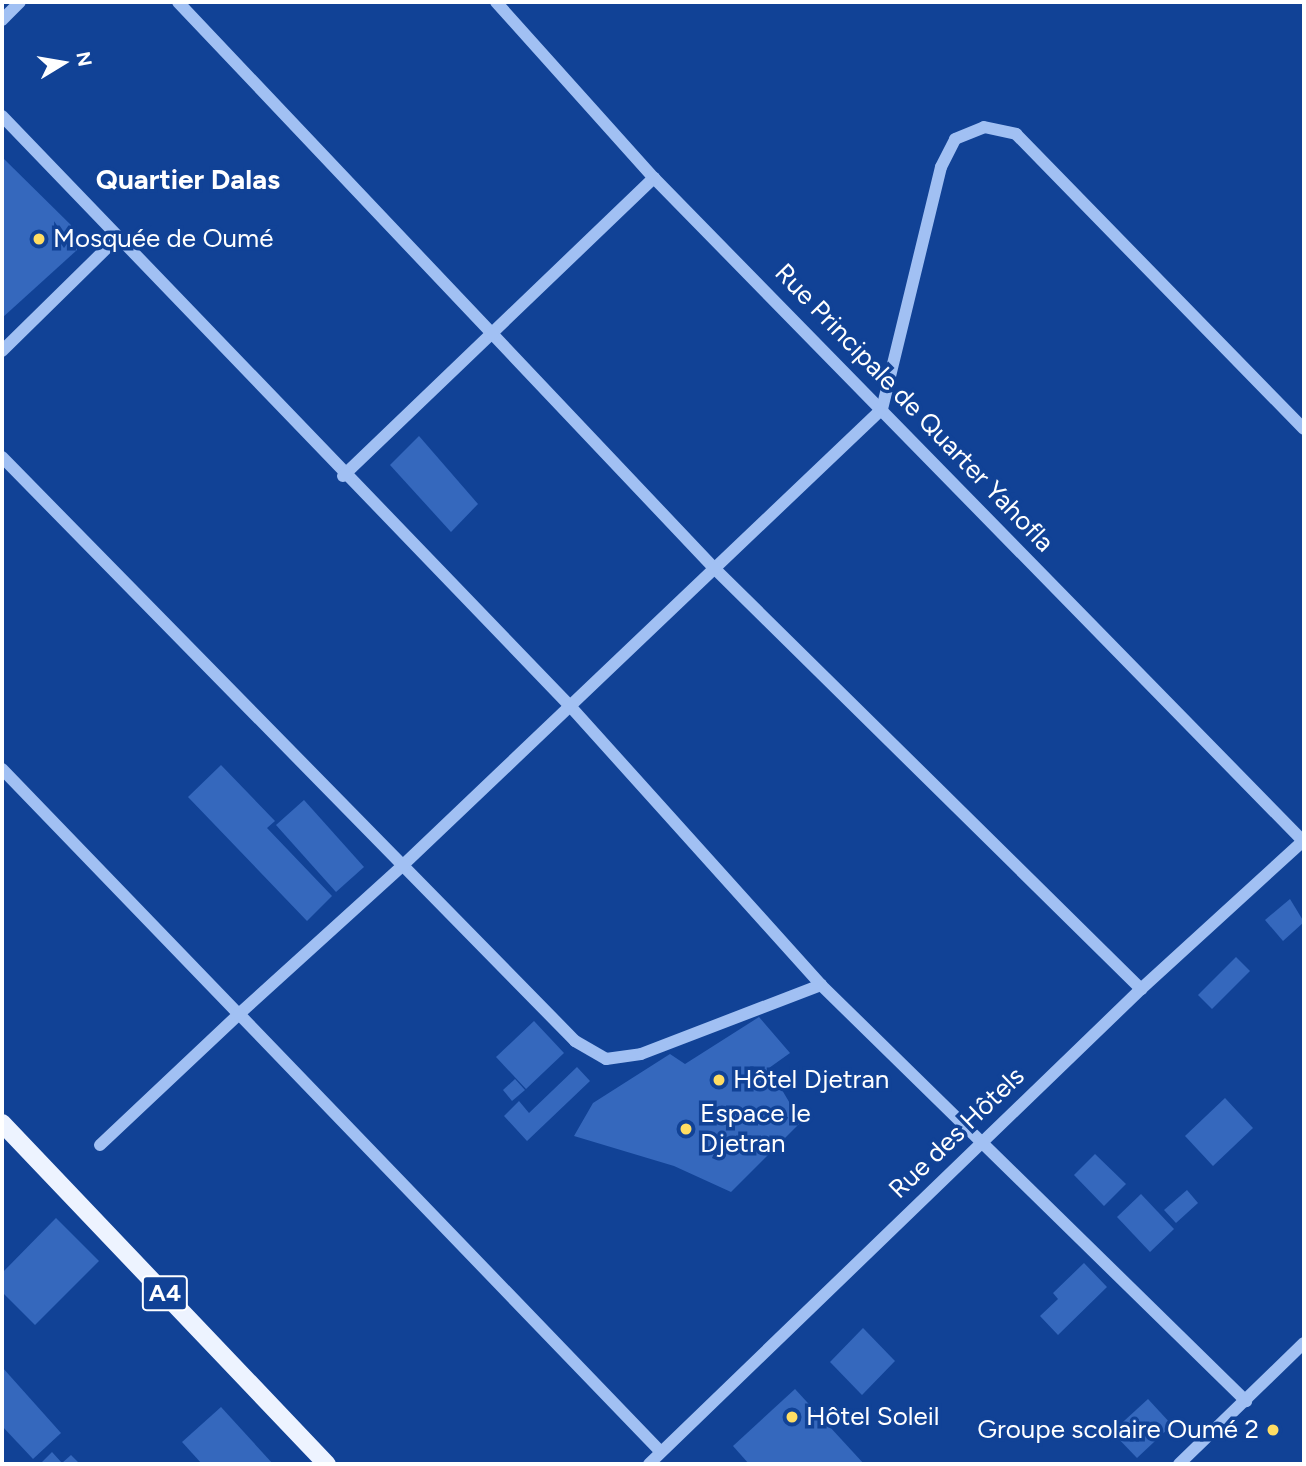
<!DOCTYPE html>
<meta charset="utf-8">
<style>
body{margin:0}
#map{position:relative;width:1306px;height:1466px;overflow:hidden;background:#114296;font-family:Figtree,sans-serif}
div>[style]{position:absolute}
.building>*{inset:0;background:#3568bd}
.minor>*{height:12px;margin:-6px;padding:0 6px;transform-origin:6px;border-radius:6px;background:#a1c0f3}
.major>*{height:18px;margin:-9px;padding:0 9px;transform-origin:9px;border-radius:9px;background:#edf3ff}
.dots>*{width:19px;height:19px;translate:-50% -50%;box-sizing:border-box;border:4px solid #114296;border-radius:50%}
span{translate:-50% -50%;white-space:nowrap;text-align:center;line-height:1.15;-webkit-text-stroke:7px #114296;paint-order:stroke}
.shield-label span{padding:2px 5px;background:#114296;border:2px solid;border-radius:5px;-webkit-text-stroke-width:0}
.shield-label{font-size:24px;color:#fff;font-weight:700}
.poi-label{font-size:26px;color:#fff}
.left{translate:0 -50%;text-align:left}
.right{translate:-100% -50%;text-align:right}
.street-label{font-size:26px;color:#fff}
.neighbourhood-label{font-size:28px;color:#fff;font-weight:700}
.frame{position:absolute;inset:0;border:4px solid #fff;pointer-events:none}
.north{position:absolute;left:28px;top:28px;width:70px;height:70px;-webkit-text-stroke:5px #114296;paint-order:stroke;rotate:79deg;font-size:19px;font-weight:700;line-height:28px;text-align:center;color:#fff}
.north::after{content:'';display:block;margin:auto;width:24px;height:32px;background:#fff;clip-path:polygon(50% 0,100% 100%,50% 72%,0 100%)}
</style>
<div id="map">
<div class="building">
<div style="clip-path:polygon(2px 157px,75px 229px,77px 250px,2px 318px)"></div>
<div style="clip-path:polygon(419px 436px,478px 504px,451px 532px,390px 465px)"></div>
<div style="clip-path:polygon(221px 765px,275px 821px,267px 828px,332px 896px,307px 921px,188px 797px)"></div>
<div style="clip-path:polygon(304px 800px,364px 867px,336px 892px,276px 825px)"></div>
<div style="clip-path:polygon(1290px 899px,1304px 922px,1283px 941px,1265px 920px)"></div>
<div style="clip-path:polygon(1236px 957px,1250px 971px,1212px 1009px,1198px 995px)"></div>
<div style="clip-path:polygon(759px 1017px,790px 1053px,769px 1068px,801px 1122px,731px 1192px,674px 1166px,574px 1136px,593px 1103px,670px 1054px,685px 1064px)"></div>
<div style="clip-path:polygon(534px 1021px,564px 1053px,526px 1089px,496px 1057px)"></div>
<div style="clip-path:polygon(577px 1067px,590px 1081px,527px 1141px,504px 1116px,519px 1101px,529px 1113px)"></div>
<div style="clip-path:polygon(515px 1079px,525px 1090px,512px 1101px,503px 1090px)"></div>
<div style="clip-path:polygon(1225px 1098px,1253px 1128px,1213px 1166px,1185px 1136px)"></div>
<div style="clip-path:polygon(1095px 1154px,1126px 1184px,1104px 1206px,1074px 1175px)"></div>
<div style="clip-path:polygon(1187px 1190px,1198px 1203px,1176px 1223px,1164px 1210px)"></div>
<div style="clip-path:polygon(1141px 1194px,1174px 1229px,1150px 1252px,1117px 1217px)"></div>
<div style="clip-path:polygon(56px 1218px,99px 1261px,35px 1325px,2px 1292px,2px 1273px)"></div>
<div style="clip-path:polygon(1084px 1263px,1107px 1287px,1058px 1335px,1040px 1316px,1058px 1299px,1053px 1293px)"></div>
<div style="clip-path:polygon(863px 1328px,895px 1361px,862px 1395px,830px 1362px)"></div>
<div style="clip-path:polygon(2px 1367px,61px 1433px,33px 1459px,2px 1426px)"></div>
<div style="clip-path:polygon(795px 1389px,864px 1464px,749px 1464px,733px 1446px)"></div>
<div style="clip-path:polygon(1148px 1399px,1172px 1425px,1137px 1458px,1112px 1432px)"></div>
<div style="clip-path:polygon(221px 1407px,273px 1464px,202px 1464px,182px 1442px)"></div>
<div style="clip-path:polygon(52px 1452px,62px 1463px,71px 1455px,80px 1464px,40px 1464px)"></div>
</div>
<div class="minor">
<div style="left:178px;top:2px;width:780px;rotate:46.56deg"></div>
<div style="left:714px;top:568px;width:600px;rotate:44.59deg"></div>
<div style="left:496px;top:2px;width:237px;rotate:48.1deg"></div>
<div style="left:654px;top:178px;width:929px;rotate:45.61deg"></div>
<div style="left:2px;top:20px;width:25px;rotate:-45deg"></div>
<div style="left:2px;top:116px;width:819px;rotate:46.09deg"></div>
<div style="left:570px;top:706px;width:375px;rotate:48deg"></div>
<div style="left:821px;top:985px;width:595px;rotate:44.39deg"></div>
<div style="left:2px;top:351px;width:161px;rotate:-44.5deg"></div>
<div style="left:2px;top:457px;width:818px;rotate:45.54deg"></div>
<div style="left:575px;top:1041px;width:36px;rotate:30deg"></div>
<div style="left:606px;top:1059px;width:35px;rotate:-8deg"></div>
<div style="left:641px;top:1054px;width:193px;rotate:-21deg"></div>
<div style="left:343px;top:476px;width:431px;rotate:-43.8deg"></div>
<div style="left:2px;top:769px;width:341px;rotate:46deg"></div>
<div style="left:239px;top:1014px;width:219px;rotate:-42.2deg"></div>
<div style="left:401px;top:867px;width:664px;rotate:-43.6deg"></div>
<div style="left:882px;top:409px;width:249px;rotate:-76.3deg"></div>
<div style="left:941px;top:167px;width:31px;rotate:-63deg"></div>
<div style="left:955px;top:139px;width:31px;rotate:-22deg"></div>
<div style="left:984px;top:127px;width:33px;rotate:12deg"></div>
<div style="left:1016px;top:134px;width:412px;rotate:45.7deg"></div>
<div style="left:100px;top:1145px;width:191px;rotate:-43.3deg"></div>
<div style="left:239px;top:1014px;width:608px;rotate:46.07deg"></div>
<div style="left:649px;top:1464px;width:684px;rotate:-43.99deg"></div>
<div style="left:1141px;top:989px;width:221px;rotate:-42.4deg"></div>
<div style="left:1179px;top:1464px;width:174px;rotate:-44.1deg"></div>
</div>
<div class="major">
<div style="left:2px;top:1123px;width:471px;rotate:46.4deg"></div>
</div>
<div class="dots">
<div style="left:39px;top:239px;background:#ffdd63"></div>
<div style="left:719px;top:1080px;background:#ffdd63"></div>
<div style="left:686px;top:1129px;background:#ffdd63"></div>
<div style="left:792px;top:1417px;background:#ffdd63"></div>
<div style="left:1273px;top:1430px;background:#ffdd63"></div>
</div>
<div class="shield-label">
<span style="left:165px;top:1293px">A4</span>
</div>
<div class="poi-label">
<span class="left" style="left:53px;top:239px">Mosquée de Oumé</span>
<span class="left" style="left:733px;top:1080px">Hôtel Djetran</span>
<span class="left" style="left:700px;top:1129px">Espace le<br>Djetran</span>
<span class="left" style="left:806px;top:1417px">Hôtel Soleil</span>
<span class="right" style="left:1259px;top:1430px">Groupe scolaire Oumé 2</span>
</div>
<div class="street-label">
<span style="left:914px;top:408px;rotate:46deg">Rue Principale de Quarter Yahofla</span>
<span style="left:957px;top:1133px;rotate:-44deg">Rue des Hôtels</span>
</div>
<div class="neighbourhood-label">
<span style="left:188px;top:179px">Quartier Dalas</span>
</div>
<div class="frame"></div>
<div class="north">N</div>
</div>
